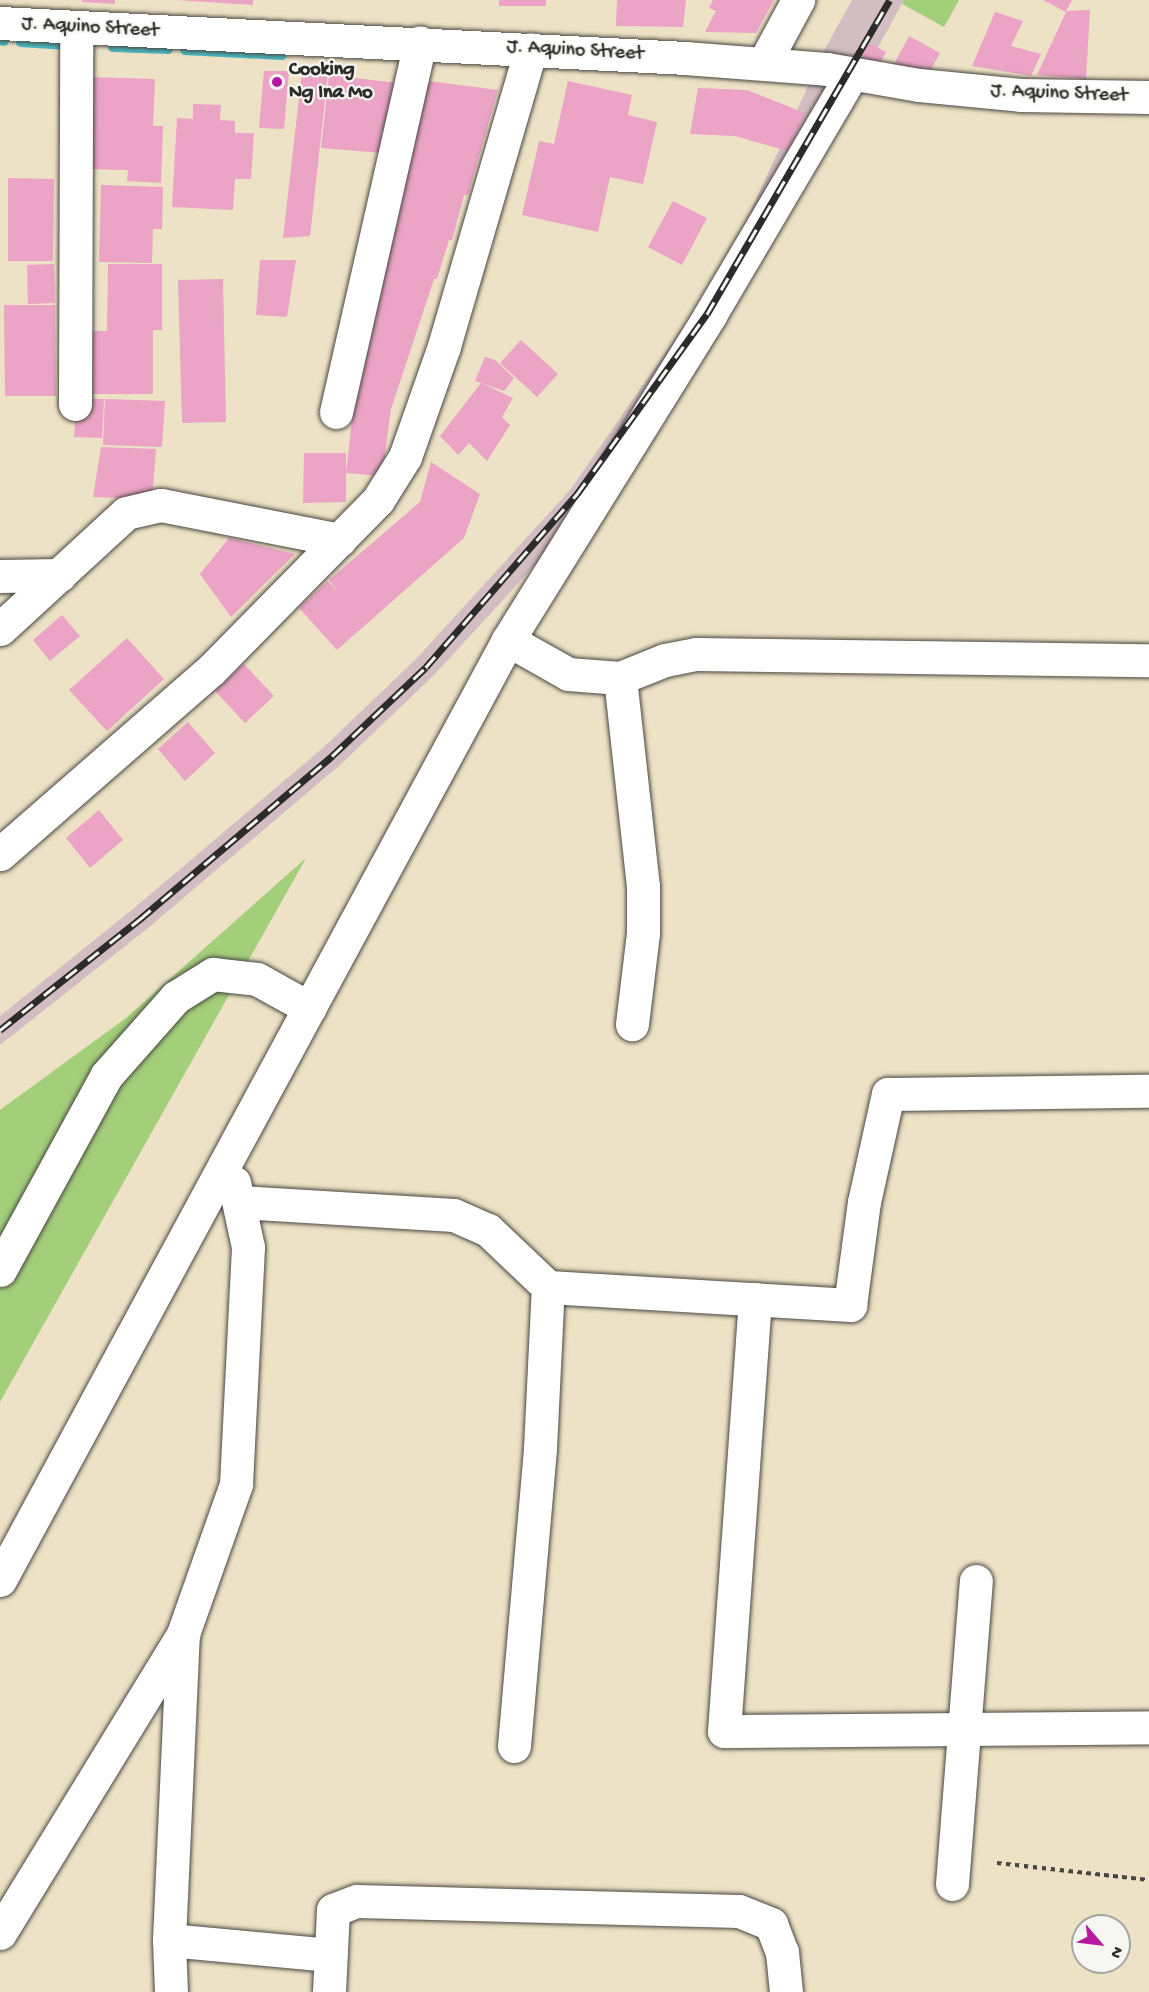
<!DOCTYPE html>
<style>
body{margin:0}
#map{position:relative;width:1149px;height:1992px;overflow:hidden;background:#ede2c5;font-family:"Gochi Hand",sans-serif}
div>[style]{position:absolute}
.industrial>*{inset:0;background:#d2bec2}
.green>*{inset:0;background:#a3ce7a}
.stream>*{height:10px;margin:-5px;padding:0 5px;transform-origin:5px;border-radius:5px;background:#48b7bf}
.building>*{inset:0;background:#eba3c6}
.path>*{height:4px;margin-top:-2px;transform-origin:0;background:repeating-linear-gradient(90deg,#484642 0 4.5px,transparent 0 9px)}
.roads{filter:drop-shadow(0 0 2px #484642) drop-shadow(0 0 2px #484642)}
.minor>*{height:33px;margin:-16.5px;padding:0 16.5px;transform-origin:16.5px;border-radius:16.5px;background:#fff}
.rail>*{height:7px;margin-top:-3.5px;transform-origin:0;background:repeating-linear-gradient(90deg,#f6f6f2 0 14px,#2b2b2b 0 28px);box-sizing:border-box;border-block:2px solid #2b2b2b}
.dots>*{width:16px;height:16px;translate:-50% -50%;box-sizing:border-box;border:3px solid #f6f6f2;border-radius:50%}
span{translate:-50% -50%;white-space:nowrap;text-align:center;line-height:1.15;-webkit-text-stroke:4.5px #f6f6f2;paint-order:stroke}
.street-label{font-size:20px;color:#2b2b2b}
.poi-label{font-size:20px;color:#2b2b2b;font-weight:700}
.left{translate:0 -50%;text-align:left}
.north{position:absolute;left:1071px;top:1914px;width:60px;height:60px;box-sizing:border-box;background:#f6f6f2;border:2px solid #a5a5a2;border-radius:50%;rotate:118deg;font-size:16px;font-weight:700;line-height:24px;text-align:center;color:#2b2b2b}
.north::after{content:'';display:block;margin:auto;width:21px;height:27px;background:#b5179e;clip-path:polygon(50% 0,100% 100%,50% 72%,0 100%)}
</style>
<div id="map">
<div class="industrial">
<div style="clip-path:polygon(852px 0,904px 0,866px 69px,590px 505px,434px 675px,341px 764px,148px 928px,0 1045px,0 1016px,133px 909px,324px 747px,417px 658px,570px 490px,697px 307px,746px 221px,826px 47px)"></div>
</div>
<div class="green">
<div style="clip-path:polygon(904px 0,959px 0,944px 27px,902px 4px)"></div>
<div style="clip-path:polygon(306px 858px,0 1402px,0 1110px,126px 1018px)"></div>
</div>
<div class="stream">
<div style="left:0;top:40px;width:4px;rotate:14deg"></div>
<div style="left:21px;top:42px;width:46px;rotate:3.7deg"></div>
<div style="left:113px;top:47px;width:55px;rotate:2.1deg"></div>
<div style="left:185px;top:50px;width:97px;rotate:3deg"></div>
</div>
<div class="building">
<div style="clip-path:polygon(82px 0,115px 0,115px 4px,82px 2px)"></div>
<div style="clip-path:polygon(177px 0,253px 0,253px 5px)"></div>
<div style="clip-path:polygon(499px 0,546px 0,546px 6px,499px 6px)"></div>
<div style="clip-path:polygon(617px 0,686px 0,683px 27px,616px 26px)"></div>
<div style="clip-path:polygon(713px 0,774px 0,756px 33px,705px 32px,716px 11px,709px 8px)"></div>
<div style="clip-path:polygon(1043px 0,1072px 0,1066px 11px,1090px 10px,1086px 79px,1037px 75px,1066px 12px)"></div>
<div style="clip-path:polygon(995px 12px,1023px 21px,1011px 46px,1041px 54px,1031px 76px,972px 66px)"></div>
<div style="clip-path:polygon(909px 36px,940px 53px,929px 73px,893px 66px)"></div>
<div style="clip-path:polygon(869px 43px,886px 52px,877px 69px,859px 60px)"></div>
<div style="clip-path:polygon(264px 71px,289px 71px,284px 129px,259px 128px)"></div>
<div style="clip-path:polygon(302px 72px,328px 73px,310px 236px,283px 238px)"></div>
<div style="clip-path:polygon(329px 75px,398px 83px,383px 153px,321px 148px)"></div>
<div style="clip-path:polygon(91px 77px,155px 79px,153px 126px,163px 126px,161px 183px,127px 181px,128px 170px,87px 169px)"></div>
<div style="clip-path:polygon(428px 81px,498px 90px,468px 195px,464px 195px,452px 240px,449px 240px,437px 279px,434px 279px,391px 409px,382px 476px,346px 473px,354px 402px)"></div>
<div style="clip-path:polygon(568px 81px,632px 95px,628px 115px,657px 122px,643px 184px,610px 177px,598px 232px,522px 215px,539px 141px,554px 144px)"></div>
<div style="clip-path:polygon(698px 88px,747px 90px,805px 113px,788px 151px,735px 136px,690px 134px)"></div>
<div style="clip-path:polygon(193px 104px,221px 105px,220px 120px,235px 121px,235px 133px,254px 133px,251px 179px,235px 179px,233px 210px,172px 207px,177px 118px,193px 119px)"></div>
<div style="clip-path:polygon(8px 178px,54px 179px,53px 261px,8px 261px)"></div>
<div style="clip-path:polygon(101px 185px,163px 187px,162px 229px,153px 229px,152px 263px,99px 262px)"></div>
<div style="clip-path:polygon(673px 201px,707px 218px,682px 265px,648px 247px)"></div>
<div style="clip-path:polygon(260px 260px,296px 260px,287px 317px,256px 315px)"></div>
<div style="clip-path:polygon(54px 264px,55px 303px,28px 304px,27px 265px)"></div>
<div style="clip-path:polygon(108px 264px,162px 264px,162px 330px,153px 330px,153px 394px,87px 394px,88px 331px,107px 331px)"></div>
<div style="clip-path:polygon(223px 279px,226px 422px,182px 423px,178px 280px)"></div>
<div style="clip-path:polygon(4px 305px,55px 305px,56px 396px,5px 396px)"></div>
<div style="clip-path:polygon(521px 340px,558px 374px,537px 397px,500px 363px)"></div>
<div style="clip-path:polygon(485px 357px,495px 360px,514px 378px,504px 391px,475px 381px)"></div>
<div style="clip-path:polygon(481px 383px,513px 398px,502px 417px,510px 425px,487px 461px,469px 443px,458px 455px,440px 436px)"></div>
<div style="clip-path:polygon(86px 399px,104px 399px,102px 438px,74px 437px,76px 406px)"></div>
<div style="clip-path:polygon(105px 399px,165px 401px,162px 447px,103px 445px)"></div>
<div style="clip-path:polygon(101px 447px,156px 449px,152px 499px,93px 497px)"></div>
<div style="clip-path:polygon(304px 453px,346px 453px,346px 502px,303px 503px)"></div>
<div style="clip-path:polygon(431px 462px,480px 494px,464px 538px,337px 650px,299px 608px,328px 581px,338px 592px,329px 580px,420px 502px)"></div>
<div style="clip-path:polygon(229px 538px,295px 554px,231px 617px,200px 574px)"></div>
<div style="clip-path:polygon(62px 615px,80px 636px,50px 661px,33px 640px)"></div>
<div style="clip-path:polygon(127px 638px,164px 679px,107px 731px,69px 690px)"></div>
<div style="clip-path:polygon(244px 664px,274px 696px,245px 723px,215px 691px)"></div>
<div style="clip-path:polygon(188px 722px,215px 753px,185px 781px,158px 749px)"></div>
<div style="clip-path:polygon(99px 810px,123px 840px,90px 868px,66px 838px)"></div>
</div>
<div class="path">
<div style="left:997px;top:1863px;width:153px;rotate:6.4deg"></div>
</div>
<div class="roads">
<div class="minor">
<div style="left:0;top:23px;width:686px;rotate:2.92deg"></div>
<div style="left:685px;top:58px;width:142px;rotate:4.4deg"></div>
<div style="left:827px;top:69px;width:93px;rotate:9.9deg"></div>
<div style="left:919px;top:85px;width:102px;rotate:5.6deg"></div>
<div style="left:1021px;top:95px;width:128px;rotate:0.9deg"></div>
<div style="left:764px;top:63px;width:72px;rotate:-61.6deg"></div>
<div style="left:75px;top:404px;width:376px;rotate:-89.8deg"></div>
<div style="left:336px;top:412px;width:379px;rotate:-77.2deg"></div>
<div style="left:0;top:576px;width:60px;rotate:-1deg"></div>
<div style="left:0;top:629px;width:171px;rotate:-42.6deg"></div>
<div style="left:126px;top:513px;width:36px;rotate:-13deg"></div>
<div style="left:161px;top:505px;width:182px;rotate:11.1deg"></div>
<div style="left:508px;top:640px;width:69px;rotate:29.5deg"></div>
<div style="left:568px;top:674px;width:52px;rotate:4.4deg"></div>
<div style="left:620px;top:678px;width:48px;rotate:-21.8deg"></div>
<div style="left:665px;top:660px;width:32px;rotate:-11deg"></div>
<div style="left:696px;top:654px;width:453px;rotate:0.8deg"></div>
<div style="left:620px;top:678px;width:209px;rotate:83.7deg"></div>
<div style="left:643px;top:886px;width:47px;rotate:90deg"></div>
<div style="left:643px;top:933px;width:92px;rotate:96.9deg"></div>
<div style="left:0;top:854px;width:280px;rotate:-41.1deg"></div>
<div style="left:211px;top:670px;width:238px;rotate:-45.5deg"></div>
<div style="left:378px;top:500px;width:51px;rotate:-57.9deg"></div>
<div style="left:405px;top:457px;width:118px;rotate:-70.6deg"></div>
<div style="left:444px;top:346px;width:309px;rotate:-73.7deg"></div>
<div style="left:240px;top:1202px;width:214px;rotate:3.5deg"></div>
<div style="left:454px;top:1215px;width:37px;rotate:24deg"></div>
<div style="left:488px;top:1230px;width:83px;rotate:43.5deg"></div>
<div style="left:548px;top:1287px;width:303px;rotate:3.4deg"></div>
<div style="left:850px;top:1305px;width:104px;rotate:-82.3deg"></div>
<div style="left:864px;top:1202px;width:111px;rotate:-77.5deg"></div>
<div style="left:888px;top:1094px;width:261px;rotate:-0.7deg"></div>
<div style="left:0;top:1270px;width:221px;rotate:-61.3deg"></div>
<div style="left:106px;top:1076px;width:106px;rotate:-48.5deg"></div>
<div style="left:176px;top:997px;width:44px;rotate:-31.9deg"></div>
<div style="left:213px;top:974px;width:44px;rotate:6.5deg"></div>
<div style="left:257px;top:979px;width:60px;rotate:29.1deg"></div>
<div style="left:755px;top:1299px;width:433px;rotate:94.1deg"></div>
<div style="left:724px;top:1731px;width:425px;rotate:-0.5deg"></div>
<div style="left:0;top:1580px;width:1068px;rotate:-61.61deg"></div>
<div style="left:508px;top:640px;width:383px;rotate:-58.1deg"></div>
<div style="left:710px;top:315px;width:280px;rotate:-59.5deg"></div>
<div style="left:514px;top:1746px;width:299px;rotate:-85deg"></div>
<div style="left:540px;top:1448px;width:161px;rotate:-87.2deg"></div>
<div style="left:952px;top:1884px;width:304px;rotate:-85.5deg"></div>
<div style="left:0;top:1933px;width:351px;rotate:-58.5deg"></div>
<div style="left:183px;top:1634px;width:159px;rotate:-70.5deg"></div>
<div style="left:236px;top:1484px;width:237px;rotate:-87.1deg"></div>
<div style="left:248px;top:1247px;width:66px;rotate:-102.2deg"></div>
<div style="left:169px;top:1940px;width:162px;rotate:5.3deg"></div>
<div style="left:171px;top:1992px;width:52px;rotate:-92.2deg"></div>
<div style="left:169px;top:1940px;width:304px;rotate:-87.4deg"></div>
<div style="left:329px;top:1992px;width:82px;rotate:-87.2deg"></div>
<div style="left:333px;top:1910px;width:26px;rotate:-21deg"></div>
<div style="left:357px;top:1901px;width:382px;rotate:1.5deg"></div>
<div style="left:739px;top:1911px;width:35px;rotate:22deg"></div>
<div style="left:771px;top:1924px;width:30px;rotate:69deg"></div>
<div style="left:782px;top:1952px;width:40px;rotate:84.3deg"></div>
</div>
</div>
<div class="rail">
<div style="left:0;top:1030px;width:179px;rotate:-38.4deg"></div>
<div style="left:140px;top:919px;width:252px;rotate:-40.3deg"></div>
<div style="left:332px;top:756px;width:129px;rotate:-43.4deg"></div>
<div style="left:426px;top:667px;width:230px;rotate:-48.9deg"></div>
<div style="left:577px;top:494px;width:222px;rotate:-54.2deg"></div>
<div style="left:707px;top:314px;width:363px;rotate:-59.8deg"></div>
</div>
<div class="dots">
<div style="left:277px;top:82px;background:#b5179e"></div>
</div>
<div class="street-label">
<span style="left:90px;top:28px;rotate:3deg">J. Aquino Street</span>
<span style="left:575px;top:51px;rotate:3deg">J. Aquino Street</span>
<span style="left:1059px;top:94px;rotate:2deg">J. Aquino Street</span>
</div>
<div class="poi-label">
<span class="left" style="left:289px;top:82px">Cooking<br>Ng Ina Mo</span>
</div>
<div class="north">N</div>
</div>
